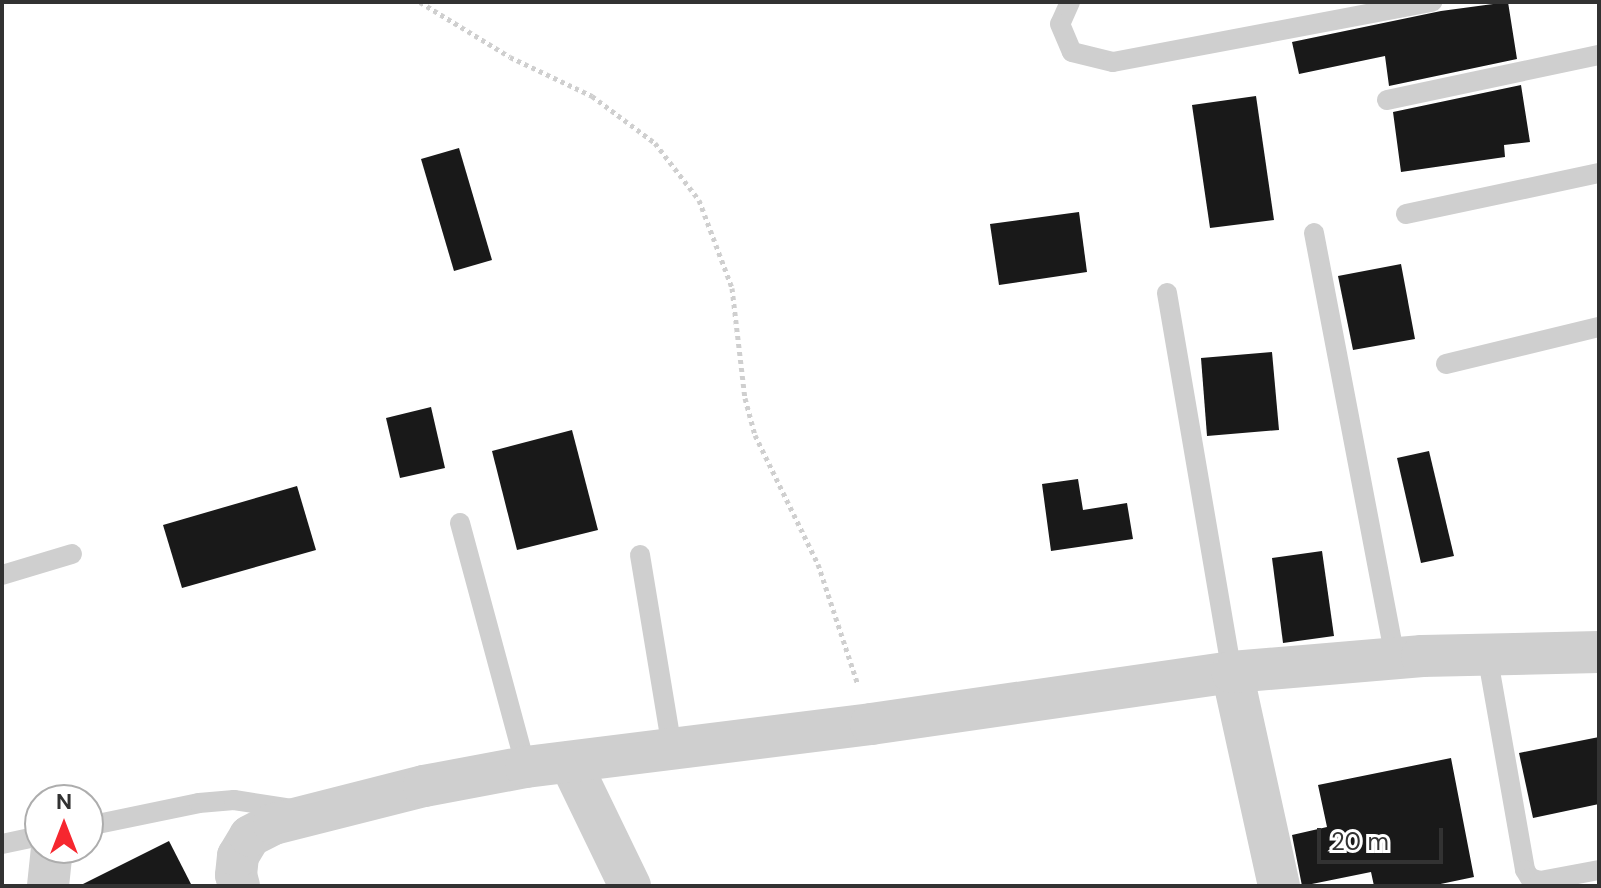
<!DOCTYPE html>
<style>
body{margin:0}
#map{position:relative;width:1601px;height:888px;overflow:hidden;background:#fff;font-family:"DM Sans",sans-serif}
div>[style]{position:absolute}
.building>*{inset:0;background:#191919}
.path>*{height:5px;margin-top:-2.5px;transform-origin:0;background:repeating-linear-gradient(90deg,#cfcfcf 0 4px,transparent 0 8px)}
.lane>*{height:20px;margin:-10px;padding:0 10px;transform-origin:10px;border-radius:10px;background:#cfcfcf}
.street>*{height:42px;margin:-21px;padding:0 21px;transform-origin:21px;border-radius:21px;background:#cfcfcf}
span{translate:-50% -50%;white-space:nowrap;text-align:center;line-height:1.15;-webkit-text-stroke:8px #fff;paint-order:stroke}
.frame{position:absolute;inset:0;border:4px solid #323232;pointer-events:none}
.north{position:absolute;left:24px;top:784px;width:80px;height:80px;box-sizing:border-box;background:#fff;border:2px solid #adadad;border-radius:50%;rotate:0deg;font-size:22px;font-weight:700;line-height:32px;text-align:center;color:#323232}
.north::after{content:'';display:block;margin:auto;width:28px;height:36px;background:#f6272f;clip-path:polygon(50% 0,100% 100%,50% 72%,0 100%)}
.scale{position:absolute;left:1317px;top:828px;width:126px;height:36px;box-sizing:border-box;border:4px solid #323232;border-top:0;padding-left:10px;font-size:24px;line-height:28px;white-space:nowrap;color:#323232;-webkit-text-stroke:6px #fff;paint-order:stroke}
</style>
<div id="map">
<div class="building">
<div style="clip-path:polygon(1508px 2px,1517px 59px,1389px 86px,1385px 56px,1299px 74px,1292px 42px,1441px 11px)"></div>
<div style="clip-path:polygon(1521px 85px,1530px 142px,1504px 145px,1505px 157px,1401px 172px,1393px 112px)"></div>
<div style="clip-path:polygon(1256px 96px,1274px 220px,1210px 228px,1192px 105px)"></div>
<div style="clip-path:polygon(459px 148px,492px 260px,454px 271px,421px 159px)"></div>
<div style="clip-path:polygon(1079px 212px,1087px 272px,999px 285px,990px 224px)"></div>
<div style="clip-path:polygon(1401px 264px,1415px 339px,1353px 350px,1338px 276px)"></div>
<div style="clip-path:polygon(1272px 352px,1279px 430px,1207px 436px,1201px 358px)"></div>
<div style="clip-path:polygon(431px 407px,445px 468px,400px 478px,386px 418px)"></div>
<div style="clip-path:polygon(572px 430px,598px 530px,517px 550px,492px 451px)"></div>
<div style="clip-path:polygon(1429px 451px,1454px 556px,1421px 563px,1397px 458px)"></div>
<div style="clip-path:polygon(1078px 479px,1083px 510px,1127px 503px,1133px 539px,1051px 551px,1042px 484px)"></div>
<div style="clip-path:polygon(297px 486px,316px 550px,182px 588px,163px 525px)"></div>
<div style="clip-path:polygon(1322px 551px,1334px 636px,1283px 643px,1272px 558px)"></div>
<div style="clip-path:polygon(1599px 737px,1599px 804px,1533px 818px,1519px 753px)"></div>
<div style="clip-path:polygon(1451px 758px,1474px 877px,1431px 886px,1374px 886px,1371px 872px,1302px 886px,1292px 835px,1327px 827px,1318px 785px)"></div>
<div style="clip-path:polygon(169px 841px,192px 886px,79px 886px)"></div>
</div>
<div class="path">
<div style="left:420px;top:2px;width:105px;rotate:31.4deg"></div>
<div style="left:510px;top:57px;width:91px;rotate:25.4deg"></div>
<div style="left:592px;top:96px;width:79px;rotate:36.7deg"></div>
<div style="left:655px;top:143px;width:72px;rotate:52.3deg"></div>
<div style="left:699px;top:200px;width:94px;rotate:69.4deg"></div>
<div style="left:732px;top:288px;width:111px;rotate:83.3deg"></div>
<div style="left:745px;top:398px;width:38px;rotate:75deg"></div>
<div style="left:755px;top:435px;width:144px;rotate:64deg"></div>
<div style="left:818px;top:564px;width:127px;rotate:71.7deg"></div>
</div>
<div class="lane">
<div style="left:1070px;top:2px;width:24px;rotate:114deg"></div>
<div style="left:1060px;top:24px;width:30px;rotate:67deg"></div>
<div style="left:1072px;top:52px;width:42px;rotate:13.7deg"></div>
<div style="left:1113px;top:62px;width:325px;rotate:-10.7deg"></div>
<div style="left:1387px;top:100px;width:217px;rotate:-12deg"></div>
<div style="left:1406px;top:214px;width:197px;rotate:-12deg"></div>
<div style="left:1314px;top:233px;width:434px;rotate:79.2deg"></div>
<div style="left:1167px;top:293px;width:385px;rotate:80.3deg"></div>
<div style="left:1446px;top:364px;width:157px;rotate:-13.6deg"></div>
<div style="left:460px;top:523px;width:253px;rotate:74.9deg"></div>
<div style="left:640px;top:555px;width:197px;rotate:80.6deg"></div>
<div style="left:2px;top:575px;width:73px;rotate:-16.7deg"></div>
<div style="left:1487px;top:654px;width:219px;rotate:80deg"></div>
<div style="left:1525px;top:870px;width:9px;rotate:58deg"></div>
<div style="left:1530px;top:878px;width:10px;rotate:17deg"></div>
<div style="left:1540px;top:881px;width:60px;rotate:-10.6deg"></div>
<div style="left:88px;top:826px;width:113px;rotate:-11.7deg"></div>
<div style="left:199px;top:803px;width:35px;rotate:-5deg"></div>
<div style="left:234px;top:800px;width:60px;rotate:8.7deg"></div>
<div style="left:2px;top:844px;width:39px;rotate:-12deg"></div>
</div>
<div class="street">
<div style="left:1232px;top:672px;width:219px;rotate:77.6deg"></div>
<div style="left:570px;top:762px;width:138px;rotate:64.2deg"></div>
<div style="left:48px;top:886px;width:38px;rotate:-84deg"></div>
<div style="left:239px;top:886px;width:11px;rotate:-105deg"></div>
<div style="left:236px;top:875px;width:19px;rotate:-84deg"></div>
<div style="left:238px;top:856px;width:23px;rotate:-59deg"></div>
<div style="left:250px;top:836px;width:27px;rotate:-27deg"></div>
<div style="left:274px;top:824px;width:155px;rotate:-14.2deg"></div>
<div style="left:424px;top:786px;width:104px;rotate:-10.6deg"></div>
<div style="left:526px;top:767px;width:348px;rotate:-7.1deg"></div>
<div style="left:871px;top:724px;width:365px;rotate:-8.2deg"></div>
<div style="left:1232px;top:672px;width:191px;rotate:-4.8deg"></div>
<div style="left:1422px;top:656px;width:177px;rotate:-1.3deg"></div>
</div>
<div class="frame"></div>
<div class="north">N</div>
<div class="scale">20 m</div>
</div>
